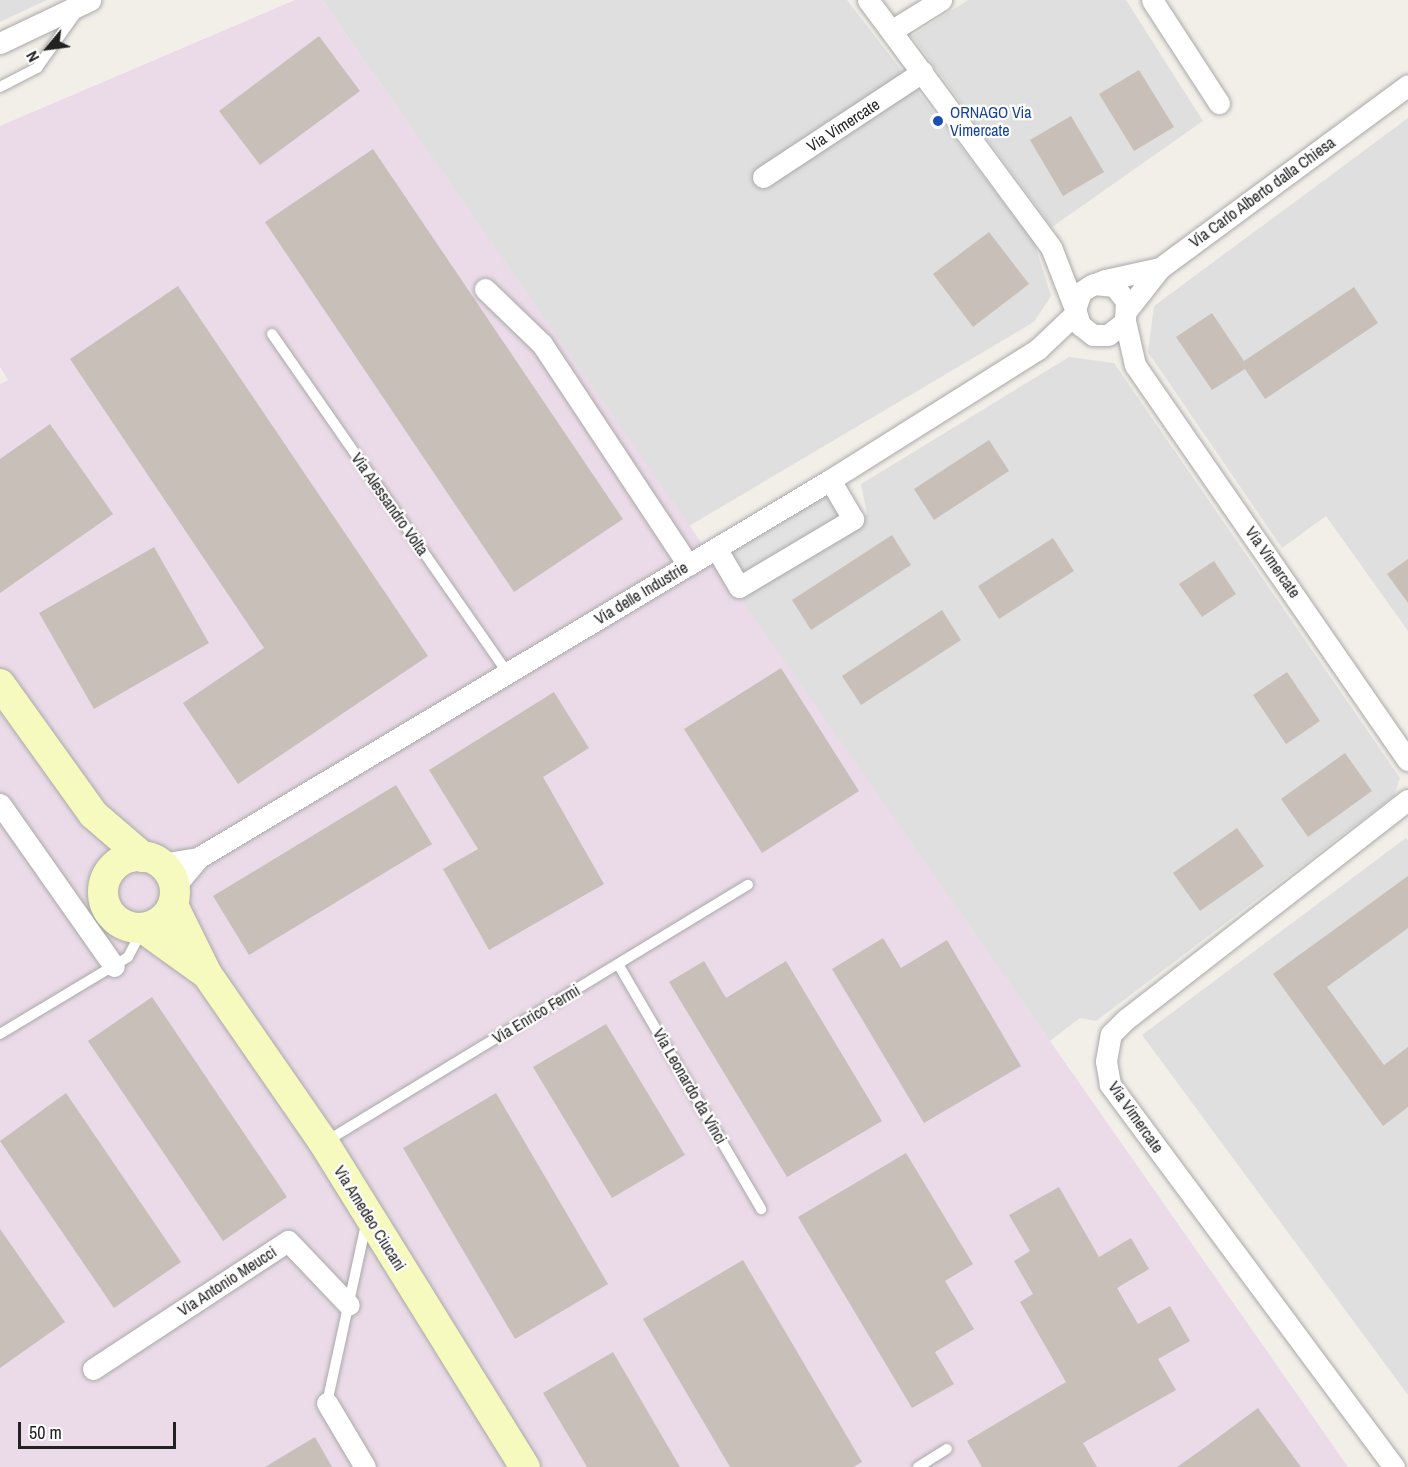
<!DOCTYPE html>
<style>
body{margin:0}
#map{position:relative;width:1408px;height:1467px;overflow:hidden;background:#f2efe9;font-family:"Archivo Narrow",sans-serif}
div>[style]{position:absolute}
.residential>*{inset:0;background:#e0dfdf}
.industrial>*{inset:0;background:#ebdbe8}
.parking>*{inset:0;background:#e2e2e2}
.building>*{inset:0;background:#c7bfb8}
.roads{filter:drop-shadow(0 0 2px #a9a9a9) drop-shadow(0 0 2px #a9a9a9)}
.service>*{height:10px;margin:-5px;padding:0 5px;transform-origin:5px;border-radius:5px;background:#fff}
.minor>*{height:21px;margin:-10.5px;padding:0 10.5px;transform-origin:10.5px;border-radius:10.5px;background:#fff}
.secondary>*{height:30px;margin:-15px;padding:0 15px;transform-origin:15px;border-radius:15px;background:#f7fabf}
.secondary>.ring{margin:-15px;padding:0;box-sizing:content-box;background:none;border:30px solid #f7fabf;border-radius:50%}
.dots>*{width:16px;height:16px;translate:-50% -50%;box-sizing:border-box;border:3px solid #fff;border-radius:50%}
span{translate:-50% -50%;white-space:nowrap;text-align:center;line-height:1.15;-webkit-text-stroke:4.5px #fff;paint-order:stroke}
.transit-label{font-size:16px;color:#164399}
.left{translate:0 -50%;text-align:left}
.street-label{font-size:16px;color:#222}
.north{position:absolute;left:18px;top:18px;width:60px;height:60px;-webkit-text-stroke:4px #fff;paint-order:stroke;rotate:241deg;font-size:16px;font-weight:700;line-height:24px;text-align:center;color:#222}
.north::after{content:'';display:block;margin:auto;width:21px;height:27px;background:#222;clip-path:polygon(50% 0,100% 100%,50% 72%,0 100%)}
.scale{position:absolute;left:18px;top:1422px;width:158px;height:27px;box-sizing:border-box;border:3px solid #222;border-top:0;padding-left:8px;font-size:18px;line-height:21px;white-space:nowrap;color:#222;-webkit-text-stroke:4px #fff;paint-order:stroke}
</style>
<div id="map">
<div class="residential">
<div style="clip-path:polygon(0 0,47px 0,0 22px)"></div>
<div style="clip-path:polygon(322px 0,847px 0,1034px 242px,1051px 296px,1034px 322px,689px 526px)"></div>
<div style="clip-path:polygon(968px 0,1126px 0,1203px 121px,1052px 227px,912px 36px)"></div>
<div style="clip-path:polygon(1408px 118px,1408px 631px,1326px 516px,1282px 548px,1148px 352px,1154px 306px)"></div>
<div style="clip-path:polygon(1069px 357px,1114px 363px,1400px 778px,1394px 796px,1096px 1021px,1080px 1018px,1050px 1041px,739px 598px,867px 514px,861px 484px)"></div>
<div style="clip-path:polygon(1406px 838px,1408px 840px,1408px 1395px,1142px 1035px)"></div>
</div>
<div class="industrial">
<div style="clip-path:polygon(295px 0,322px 0,1348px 1467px,0 1467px,0 384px,8px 380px,0 367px,0 126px)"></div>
</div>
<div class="parking">
<div style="clip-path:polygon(835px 488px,853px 519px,739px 587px,721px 558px)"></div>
</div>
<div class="building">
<div style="clip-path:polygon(319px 36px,360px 91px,260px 165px,219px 111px)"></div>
<div style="clip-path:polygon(1139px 70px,1174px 127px,1134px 151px,1099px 94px)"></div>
<div style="clip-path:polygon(1071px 116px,1104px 172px,1063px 196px,1030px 140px)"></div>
<div style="clip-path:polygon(373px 149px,623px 519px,514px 592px,265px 222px)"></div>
<div style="clip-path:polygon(989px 232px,1029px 284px,973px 327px,933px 274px)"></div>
<div style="clip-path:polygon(178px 286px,428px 656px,238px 784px,183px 703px,264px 648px,70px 359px)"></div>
<div style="clip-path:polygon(1354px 287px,1378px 323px,1265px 399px,1245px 369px,1212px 390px,1176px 337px,1212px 313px,1244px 361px)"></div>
<div style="clip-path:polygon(50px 424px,113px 514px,0 593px,0 459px)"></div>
<div style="clip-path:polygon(989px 440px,1009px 471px,934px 520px,914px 489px)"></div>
<div style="clip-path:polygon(892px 535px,911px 565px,811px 630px,792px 600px)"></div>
<div style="clip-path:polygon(1053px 538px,1074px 571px,999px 619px,978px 586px)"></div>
<div style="clip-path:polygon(154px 547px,209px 643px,94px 709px,39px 613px)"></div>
<div style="clip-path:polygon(1408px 559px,1408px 603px,1387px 574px)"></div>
<div style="clip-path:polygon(1214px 561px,1236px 594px,1202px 617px,1179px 584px)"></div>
<div style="clip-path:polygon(942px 610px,961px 640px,861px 705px,842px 676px)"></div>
<div style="clip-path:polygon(781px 668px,859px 791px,762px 853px,684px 729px)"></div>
<div style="clip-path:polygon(1287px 672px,1320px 721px,1286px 744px,1253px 695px)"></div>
<div style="clip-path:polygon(554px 692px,589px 748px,543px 777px,604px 884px,489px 950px,443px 869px,478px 849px,429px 770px)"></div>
<div style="clip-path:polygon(1345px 753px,1372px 791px,1308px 837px,1281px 799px)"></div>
<div style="clip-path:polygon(396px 785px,432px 844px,249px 955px,213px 896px)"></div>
<div style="clip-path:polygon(1237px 828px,1264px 866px,1200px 911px,1173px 873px)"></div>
<div style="clip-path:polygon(1408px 876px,1408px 928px,1327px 987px,1384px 1065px,1408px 1047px,1408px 1107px,1383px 1126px,1273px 974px)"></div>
<div style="clip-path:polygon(883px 938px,901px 968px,947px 940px,1021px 1066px,924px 1123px,832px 969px)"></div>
<div style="clip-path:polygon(704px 961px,726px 998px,786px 961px,882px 1121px,787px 1177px,669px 982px)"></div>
<div style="clip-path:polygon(152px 997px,287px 1197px,223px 1241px,88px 1041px)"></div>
<div style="clip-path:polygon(606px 1024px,685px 1155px,612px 1198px,533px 1067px)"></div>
<div style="clip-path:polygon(66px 1093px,181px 1262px,114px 1308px,0 1141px)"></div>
<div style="clip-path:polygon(496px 1093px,608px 1284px,515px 1339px,403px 1148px)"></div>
<div style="clip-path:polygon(906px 1153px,973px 1264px,945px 1281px,974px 1329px,935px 1352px,954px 1384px,912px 1408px,798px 1217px)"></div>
<div style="clip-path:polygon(1059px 1187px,1099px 1257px,1131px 1238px,1149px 1269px,1117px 1288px,1138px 1324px,1170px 1306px,1190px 1341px,1158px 1359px,1176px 1390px,1083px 1443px,1097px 1467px,982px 1467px,967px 1441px,1066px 1382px,1020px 1302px,1033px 1294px,1014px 1261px,1030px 1251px,1009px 1215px)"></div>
<div style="clip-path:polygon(0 1229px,65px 1322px,0 1368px)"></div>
<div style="clip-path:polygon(743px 1260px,862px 1462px,853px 1467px,730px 1467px,643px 1319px)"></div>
<div style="clip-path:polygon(613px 1352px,680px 1467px,587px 1467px,543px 1393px)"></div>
<div style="clip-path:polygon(1258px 1408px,1301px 1467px,1177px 1467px,1208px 1445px)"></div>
<div style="clip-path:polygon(315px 1437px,332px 1467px,265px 1467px)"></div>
</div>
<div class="roads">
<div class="service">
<div style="left:0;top:87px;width:42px;rotate:-27.2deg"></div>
<div style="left:37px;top:68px;width:69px;rotate:-54.5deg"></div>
<div style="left:272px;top:334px;width:413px;rotate:55.2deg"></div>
<div style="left:618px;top:964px;width:284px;rotate:59.7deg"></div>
<div style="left:0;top:1034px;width:149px;rotate:-31deg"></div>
<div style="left:128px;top:957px;width:30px;rotate:-62deg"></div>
<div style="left:325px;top:1142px;width:495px;rotate:-31.3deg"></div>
<div style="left:327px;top:1403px;width:183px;rotate:-77.7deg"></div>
<div style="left:918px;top:1467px;width:34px;rotate:-32deg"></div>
</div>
<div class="minor">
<div style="left:868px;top:0;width:307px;rotate:53.5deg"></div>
<div style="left:1051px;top:247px;width:66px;rotate:68.8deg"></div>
<div style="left:1152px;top:0;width:123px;rotate:57deg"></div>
<div style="left:891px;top:31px;width:59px;rotate:-31.8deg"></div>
<div style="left:0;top:43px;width:100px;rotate:-25.5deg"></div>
<div style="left:763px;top:177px;width:191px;rotate:-33.4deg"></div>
<div style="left:1094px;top:284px;width:20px;rotate:6deg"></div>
<div style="left:1114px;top:286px;width:19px;rotate:51deg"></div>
<div style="left:1126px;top:301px;width:21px;rotate:93deg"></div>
<div style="left:1125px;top:322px;width:21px;rotate:143deg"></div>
<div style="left:1108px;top:335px;width:15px;rotate:180deg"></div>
<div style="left:1093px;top:335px;width:16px;rotate:-142deg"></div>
<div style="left:1080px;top:325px;width:17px;rotate:-107deg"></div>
<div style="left:1075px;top:309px;width:18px;rotate:-71deg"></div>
<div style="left:1081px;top:292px;width:11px;rotate:-34deg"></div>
<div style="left:1090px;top:286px;width:2px;rotate:-27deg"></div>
<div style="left:1092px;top:285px;width:14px;rotate:-21deg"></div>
<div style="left:1105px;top:280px;width:56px;rotate:-12.3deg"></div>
<div style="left:485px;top:289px;width:79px;rotate:44deg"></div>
<div style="left:542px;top:344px;width:265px;rotate:56.5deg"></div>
<div style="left:1127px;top:310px;width:53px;rotate:-51.8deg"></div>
<div style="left:1160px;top:268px;width:308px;rotate:-36.4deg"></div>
<div style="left:1125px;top:321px;width:45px;rotate:77.2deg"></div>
<div style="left:1135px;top:365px;width:480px;rotate:55.4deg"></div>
<div style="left:716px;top:548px;width:45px;rotate:59.5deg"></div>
<div style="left:739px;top:587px;width:133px;rotate:-30.8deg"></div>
<div style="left:853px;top:519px;width:45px;rotate:-120.5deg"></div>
<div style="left:0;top:804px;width:198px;rotate:54.9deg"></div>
<div style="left:161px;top:864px;width:37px;rotate:-9deg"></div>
<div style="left:174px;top:887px;width:38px;rotate:-50deg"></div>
<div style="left:198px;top:858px;width:736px;rotate:-30.88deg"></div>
<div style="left:830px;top:480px;width:246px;rotate:-32.2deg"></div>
<div style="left:1038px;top:349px;width:51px;rotate:-43.4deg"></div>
<div style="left:93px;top:1369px;width:233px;rotate:-33.3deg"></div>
<div style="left:288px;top:1241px;width:88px;rotate:46.4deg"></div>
<div style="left:327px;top:1403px;width:74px;rotate:59.3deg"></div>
<div style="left:1394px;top:1467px;width:477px;rotate:-126.6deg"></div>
<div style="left:1110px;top:1084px;width:23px;rotate:-100deg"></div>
<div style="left:1106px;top:1061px;width:27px;rotate:-80deg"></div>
<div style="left:1111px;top:1034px;width:20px;rotate:-45deg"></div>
<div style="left:1125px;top:1020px;width:358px;rotate:-37.9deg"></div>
</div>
<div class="secondary">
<div style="left:0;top:684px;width:160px;rotate:54.4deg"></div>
<div style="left:93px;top:814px;width:66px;rotate:40.7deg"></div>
<div class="ring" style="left:103px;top:856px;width:42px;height:42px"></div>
<div style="left:173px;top:905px;width:77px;rotate:63.8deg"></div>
<div style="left:207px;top:974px;width:206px;rotate:55.3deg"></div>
<div style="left:324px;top:1143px;width:381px;rotate:58.2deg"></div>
<div style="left:143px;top:928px;width:75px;rotate:35.8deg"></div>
</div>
</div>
<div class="dots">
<div style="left:938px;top:121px;background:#1a4fb4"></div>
</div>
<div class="transit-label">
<span class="left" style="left:950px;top:121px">ORNAGO Via<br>Vimercate</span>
</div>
<div class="street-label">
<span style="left:843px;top:125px;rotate:-33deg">Via Vimercate</span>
<span style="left:1262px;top:192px;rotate:-36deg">Via Carlo Alberto dalla Chiesa</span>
<span style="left:390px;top:504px;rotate:55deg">Via Alessandro Volta</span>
<span style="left:1273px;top:562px;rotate:55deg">Via Vimercate</span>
<span style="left:641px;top:593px;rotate:-31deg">Via delle Industrie</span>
<span style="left:536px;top:1014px;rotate:-31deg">Via Enrico Fermi</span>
<span style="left:690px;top:1086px;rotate:60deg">Via Leonardo da Vinci</span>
<span style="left:1136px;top:1117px;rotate:55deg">Via Vimercate</span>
<span style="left:370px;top:1218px;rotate:58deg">Via Amedeo Ciucani</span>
<span style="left:227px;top:1281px;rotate:-33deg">Via Antonio Meucci</span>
</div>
<div class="north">N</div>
<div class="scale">50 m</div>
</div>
